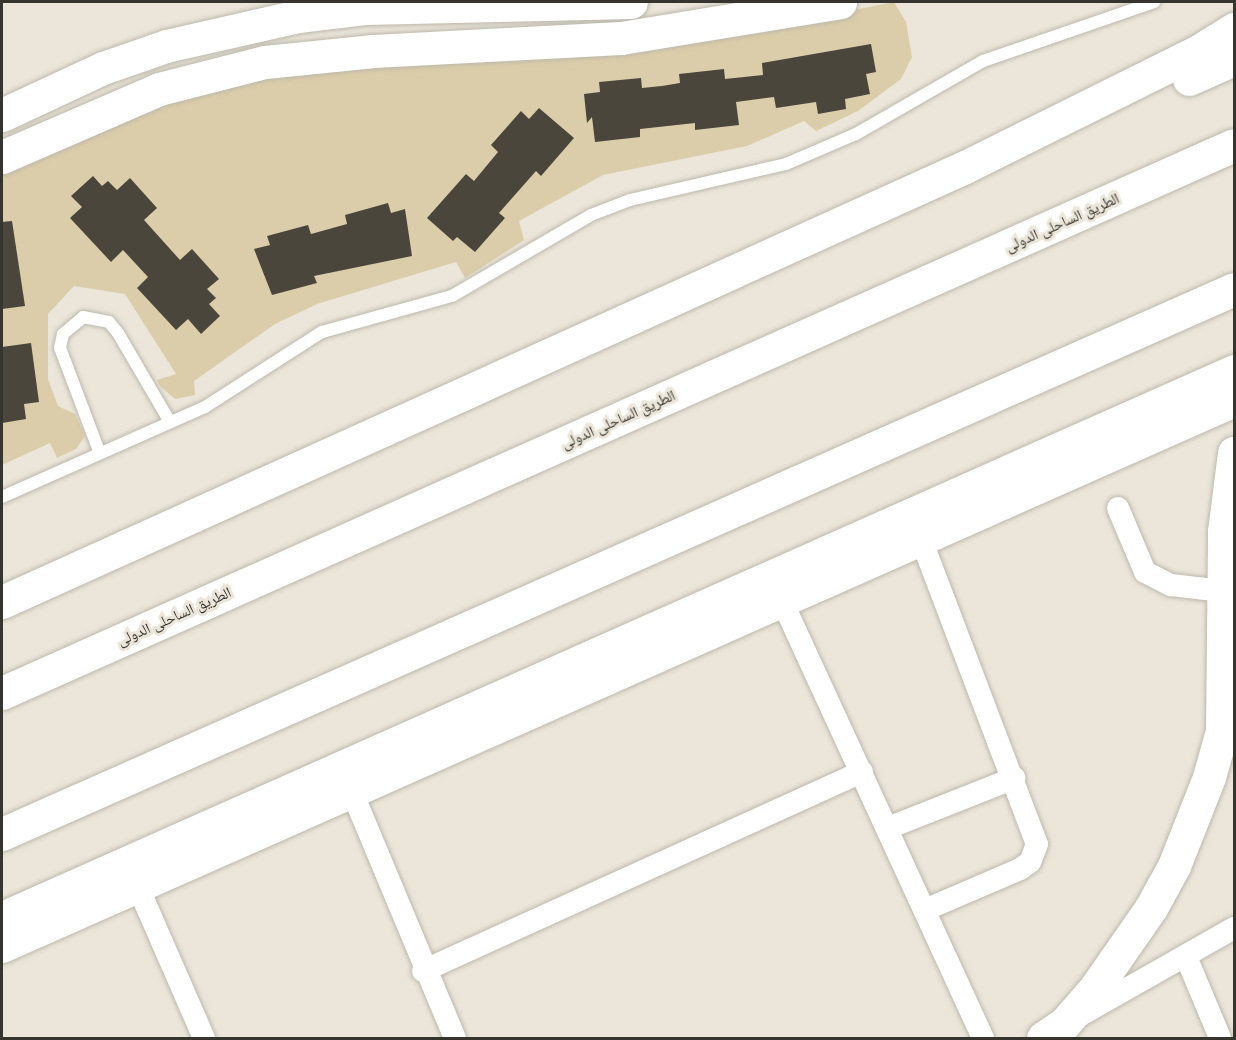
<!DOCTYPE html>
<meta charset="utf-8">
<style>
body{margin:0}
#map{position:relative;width:1236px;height:1040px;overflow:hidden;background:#ebe6d9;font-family:"Golos Text","Noto Naskh Arabic",sans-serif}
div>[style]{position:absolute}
.green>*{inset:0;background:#dbcda9}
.building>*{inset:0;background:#4a463c}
.roads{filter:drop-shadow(0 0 2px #bdb8ac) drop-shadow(0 0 2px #bdb8ac)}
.lane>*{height:12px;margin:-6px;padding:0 6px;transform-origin:6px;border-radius:6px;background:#fff}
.street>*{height:22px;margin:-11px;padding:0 11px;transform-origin:11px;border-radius:11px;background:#fff}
.secondary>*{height:33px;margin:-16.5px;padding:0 16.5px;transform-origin:16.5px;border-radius:16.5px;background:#fff}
.highway>*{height:33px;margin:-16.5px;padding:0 16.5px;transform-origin:16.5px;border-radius:16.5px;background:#fff}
span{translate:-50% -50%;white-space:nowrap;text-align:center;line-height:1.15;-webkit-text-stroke:6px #ebe6d9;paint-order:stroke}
.street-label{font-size:15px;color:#36342f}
.frame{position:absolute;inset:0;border:3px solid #36342f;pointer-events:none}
</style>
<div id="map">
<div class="green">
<div style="clip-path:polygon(894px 2px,906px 22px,912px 57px,901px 79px,858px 111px,816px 131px,804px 121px,747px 146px,603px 175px,519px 221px,524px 240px,465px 278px,456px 262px,317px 304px,275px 324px,194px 381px,195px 395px,175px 399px,160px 386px,157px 380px,176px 374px,125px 294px,74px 286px,48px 314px,48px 379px,58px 406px,75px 414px,85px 436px,76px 449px,57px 458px,50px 443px,2px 465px,2px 173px,101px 122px,236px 79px,794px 22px)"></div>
</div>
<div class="building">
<div style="clip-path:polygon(871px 44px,876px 72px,866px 74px,870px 94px,845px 99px,846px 109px,818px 114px,816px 102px,776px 108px,774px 97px,736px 102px,739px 125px,695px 130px,695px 123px,640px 129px,640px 137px,595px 142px,592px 117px,587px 123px,584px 94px,600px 92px,599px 82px,641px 78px,642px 88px,662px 86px,680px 83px,679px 74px,724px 69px,725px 79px,763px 75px,762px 63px)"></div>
<div style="clip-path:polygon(539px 108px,574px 138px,541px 176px,536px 171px,499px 213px,505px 218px,475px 252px,457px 237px,453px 241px,427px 218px,466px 174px,474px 181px,498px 152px,491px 145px,521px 111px,529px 119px)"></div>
<div style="clip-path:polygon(93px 176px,102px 186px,108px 181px,117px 190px,130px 178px,157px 208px,144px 220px,180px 260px,192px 249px,219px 279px,207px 289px,216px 298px,209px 304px,220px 316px,201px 334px,188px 319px,176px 330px,137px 288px,148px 277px,123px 250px,111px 262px,70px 218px,82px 207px,71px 196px)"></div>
<div style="clip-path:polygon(388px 203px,391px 213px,405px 209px,412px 256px,314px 276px,317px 283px,272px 295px,254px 249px,270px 245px,267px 236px,308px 225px,311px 234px,347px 224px,345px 215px)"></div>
<div style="clip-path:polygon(12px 221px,25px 306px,2px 309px,2px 222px)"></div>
<div style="clip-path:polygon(31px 343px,39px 402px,24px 404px,26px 419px,2px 423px,2px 347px)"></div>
</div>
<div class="roads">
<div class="lane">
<div style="left:99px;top:451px;width:110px;rotate:-110.7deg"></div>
<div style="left:60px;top:348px;width:14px;rotate:-78deg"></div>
<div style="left:63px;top:334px;width:26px;rotate:-40deg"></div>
<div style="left:83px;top:317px;width:26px;rotate:11deg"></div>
<div style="left:109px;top:322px;width:14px;rotate:51deg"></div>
<div style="left:118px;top:333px;width:103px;rotate:59.7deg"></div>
<div style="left:2px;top:497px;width:222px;rotate:-23.9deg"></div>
<div style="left:205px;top:407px;width:139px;rotate:-32.7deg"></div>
<div style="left:322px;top:332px;width:135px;rotate:-15.5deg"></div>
<div style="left:452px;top:296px;width:161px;rotate:-30.2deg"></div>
<div style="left:591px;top:215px;width:42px;rotate:-21deg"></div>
<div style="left:630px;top:200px;width:160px;rotate:-13deg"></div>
<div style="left:786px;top:164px;width:76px;rotate:-23.2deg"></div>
<div style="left:856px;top:134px;width:146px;rotate:-29.9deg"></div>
<div style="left:983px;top:61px;width:181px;rotate:-19deg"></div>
</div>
<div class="street">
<div style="left:1118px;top:508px;width:69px;rotate:67.1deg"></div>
<div style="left:1145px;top:572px;width:29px;rotate:27deg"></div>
<div style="left:1171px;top:585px;width:52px;rotate:6.6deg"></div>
<div style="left:921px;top:539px;width:326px;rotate:69.2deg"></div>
<div style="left:1037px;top:844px;width:19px;rotate:111deg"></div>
<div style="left:1030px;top:862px;width:12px;rotate:145deg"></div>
<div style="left:1020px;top:869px;width:103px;rotate:156.7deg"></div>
<div style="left:782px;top:601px;width:481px;rotate:65.3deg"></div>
<div style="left:352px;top:792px;width:267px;rotate:67.3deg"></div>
<div style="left:888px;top:828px;width:136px;rotate:-21.6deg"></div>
<div style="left:138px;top:887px;width:165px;rotate:66.4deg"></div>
<div style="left:1187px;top:959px;width:86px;rotate:67.3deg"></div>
<div style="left:423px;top:971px;width:482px;rotate:-24.4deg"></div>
<div style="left:1079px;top:1016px;width:178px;rotate:-29.6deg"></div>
</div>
<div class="secondary">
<div style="left:1189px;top:79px;width:49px;rotate:-24deg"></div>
<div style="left:2px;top:115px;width:111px;rotate:-25deg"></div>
<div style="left:103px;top:68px;width:67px;rotate:-19.2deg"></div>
<div style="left:166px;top:46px;width:135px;rotate:-12.8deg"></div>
<div style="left:298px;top:16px;width:67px;rotate:-6.8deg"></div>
<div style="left:365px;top:8px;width:266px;rotate:-1.3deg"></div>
<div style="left:2px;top:157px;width:171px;rotate:-23.4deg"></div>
<div style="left:159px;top:89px;width:109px;rotate:-14.3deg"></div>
<div style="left:265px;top:62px;width:109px;rotate:-5.8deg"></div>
<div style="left:373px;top:51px;width:248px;rotate:-3deg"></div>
<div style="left:621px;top:38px;width:222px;rotate:-9.3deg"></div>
<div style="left:2px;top:602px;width:1057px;rotate:-24.31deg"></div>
<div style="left:965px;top:167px;width:259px;rotate:-26.4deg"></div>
<div style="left:1197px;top:52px;width:44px;rotate:-31.9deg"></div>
<div style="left:2px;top:918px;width:1348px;rotate:-23.94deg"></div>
<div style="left:2px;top:946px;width:1348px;rotate:-23.9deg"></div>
<div style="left:1043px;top:1038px;width:25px;rotate:-34deg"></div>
<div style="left:1064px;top:1024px;width:49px;rotate:-49.1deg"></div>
<div style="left:1096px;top:987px;width:96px;rotate:-55.2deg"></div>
<div style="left:1151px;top:908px;width:48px;rotate:-61.3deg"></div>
<div style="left:1174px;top:866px;width:96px;rotate:-68.5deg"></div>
<div style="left:1209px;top:777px;width:48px;rotate:-74.2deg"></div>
<div style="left:1222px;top:731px;width:200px;rotate:-89.4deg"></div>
<div style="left:1224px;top:531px;width:79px;rotate:-82.7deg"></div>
</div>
<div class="highway">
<div style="left:2px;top:693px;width:1348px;rotate:-23.98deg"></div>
<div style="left:2px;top:834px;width:1347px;rotate:-23.86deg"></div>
</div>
</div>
<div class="street-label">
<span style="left:1062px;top:222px;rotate:-24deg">الطريق الساحلى الدولى</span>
<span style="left:618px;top:419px;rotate:-24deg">الطريق الساحلى الدولى</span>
<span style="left:174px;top:616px;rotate:-24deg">الطريق الساحلى الدولى</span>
</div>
<div class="frame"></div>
</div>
